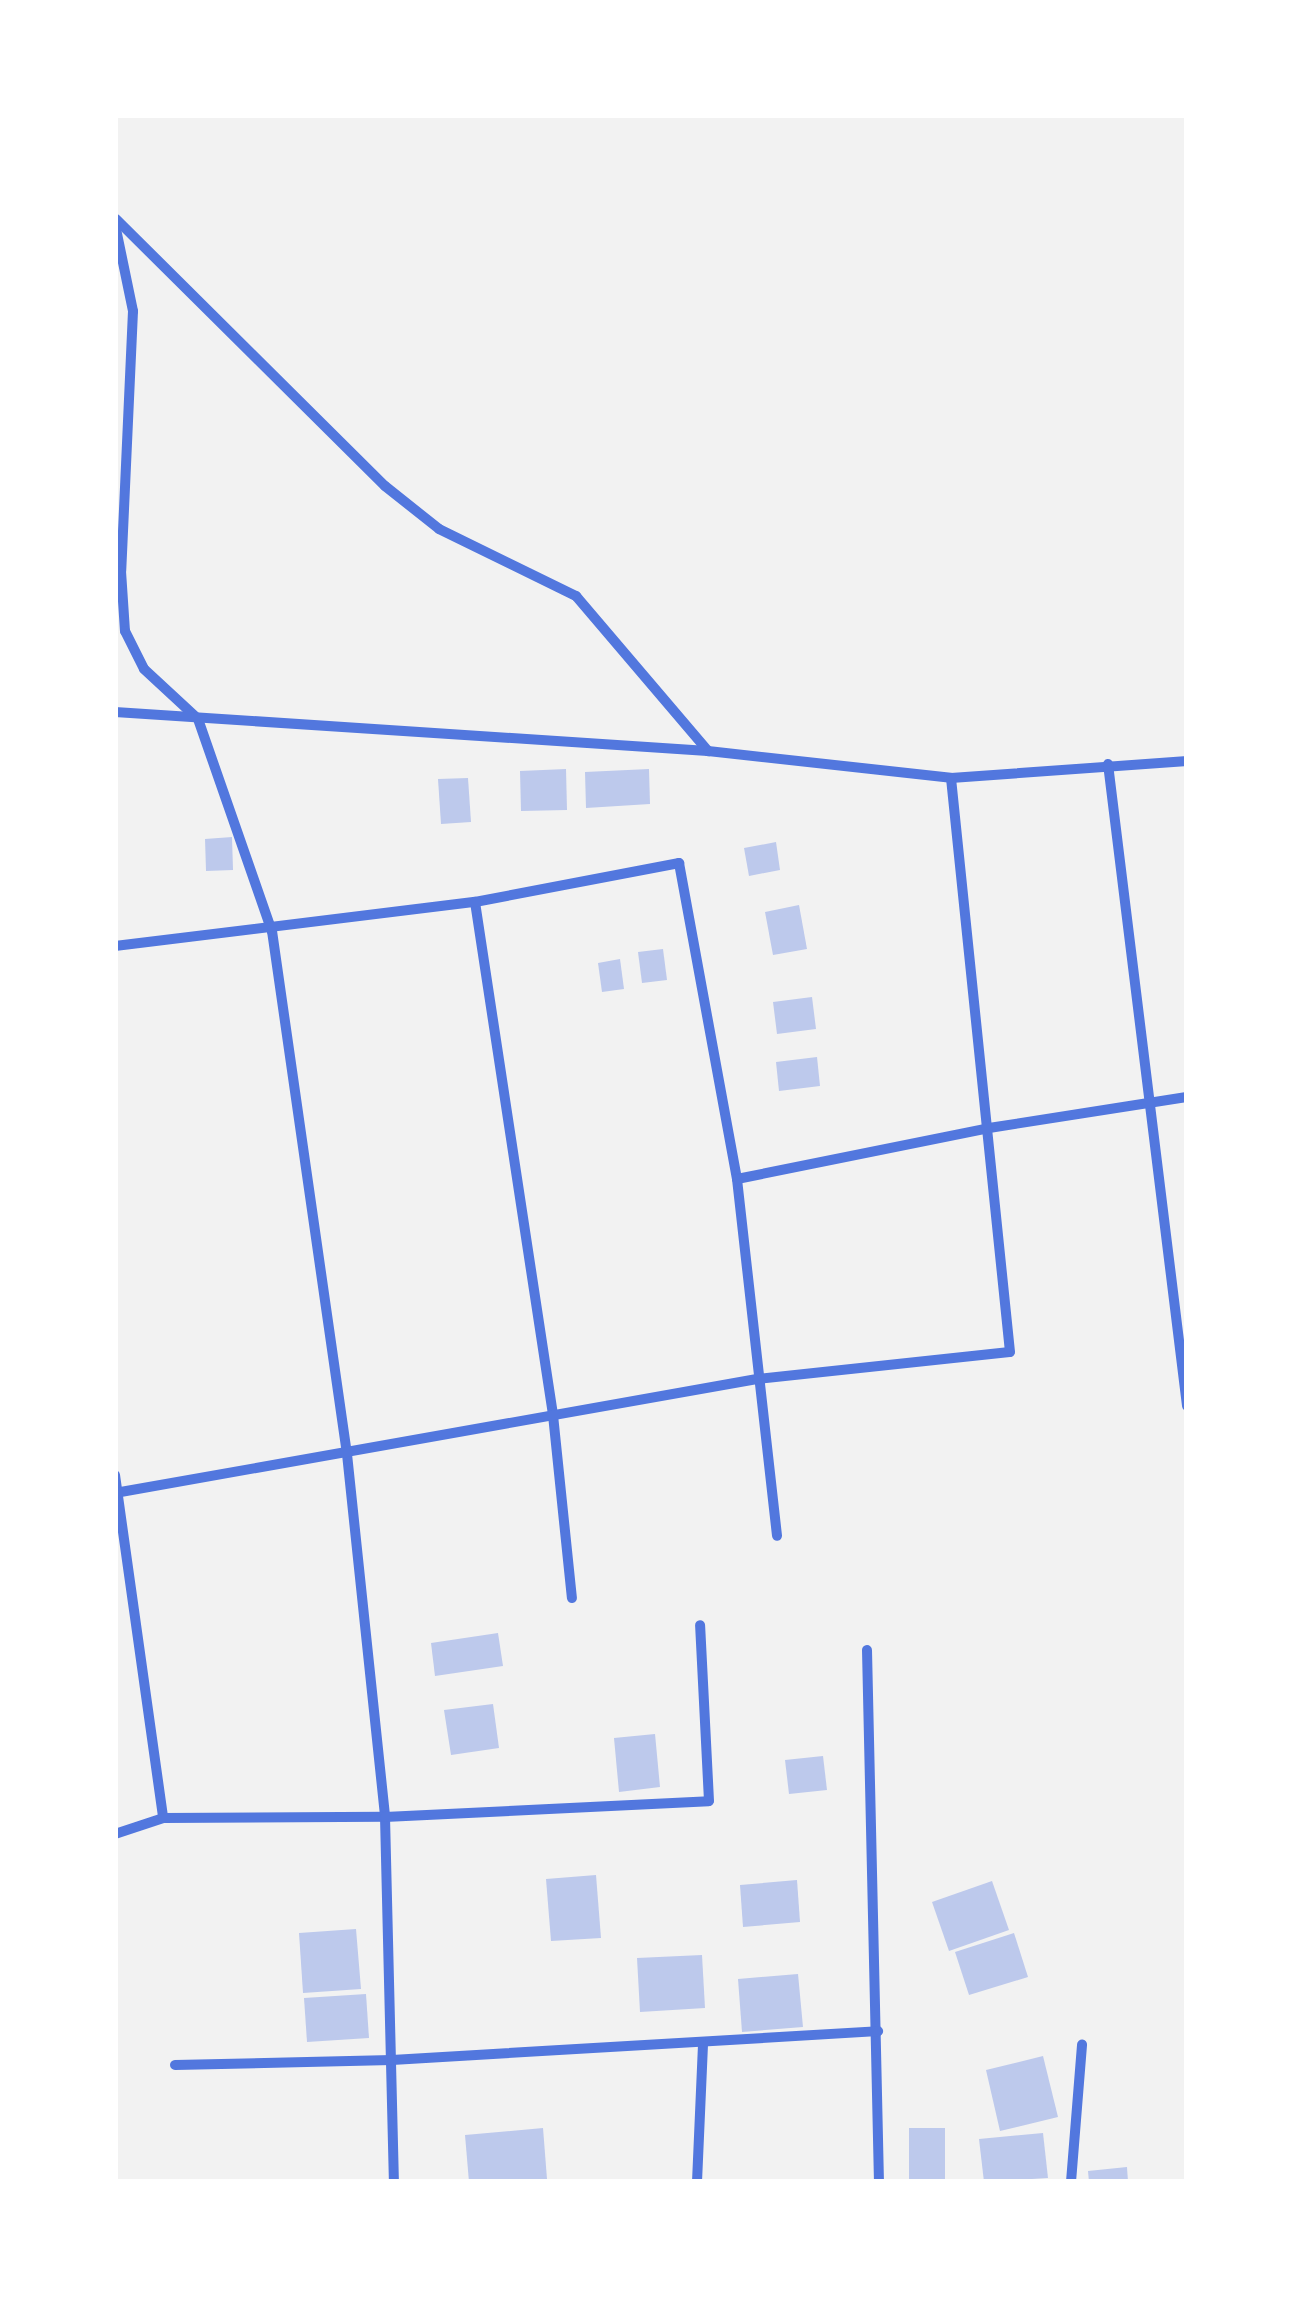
<!DOCTYPE html>
<style>
body{margin:0}
#map{position:relative;width:1302px;height:2297px;overflow:hidden;background:#f2f2f2;font-family:"Roboto Condensed",sans-serif}
div>[style]{position:absolute}
.building>*{inset:0;background:#bdc9ec}
.minor>*{height:10px;margin:-5px;padding:0 5px;transform-origin:5px;border-radius:5px;background:#5277de}
span{translate:-50% -50%;white-space:nowrap;text-align:center;line-height:1.15;-webkit-text-stroke:9px #fff;paint-order:stroke}
.frame{position:absolute;inset:0;border:118px solid #fff;pointer-events:none}
</style>
<div id="map">
<div class="building">
<div style="clip-path:polygon(566px 769px,567px 810px,521px 811px,520px 771px)"></div>
<div style="clip-path:polygon(649px 769px,650px 804px,586px 808px,585px 772px)"></div>
<div style="clip-path:polygon(468px 778px,471px 822px,441px 824px,438px 779px)"></div>
<div style="clip-path:polygon(232px 837px,233px 870px,206px 871px,205px 839px)"></div>
<div style="clip-path:polygon(776px 842px,780px 870px,749px 876px,744px 848px)"></div>
<div style="clip-path:polygon(799px 905px,807px 949px,773px 955px,765px 912px)"></div>
<div style="clip-path:polygon(663px 949px,667px 980px,642px 983px,638px 952px)"></div>
<div style="clip-path:polygon(620px 959px,624px 989px,602px 992px,598px 963px)"></div>
<div style="clip-path:polygon(812px 997px,816px 1029px,777px 1034px,773px 1002px)"></div>
<div style="clip-path:polygon(817px 1057px,820px 1086px,779px 1091px,776px 1062px)"></div>
<div style="clip-path:polygon(498px 1633px,503px 1666px,435px 1676px,431px 1643px)"></div>
<div style="clip-path:polygon(493px 1704px,499px 1748px,451px 1755px,444px 1710px)"></div>
<div style="clip-path:polygon(655px 1734px,660px 1787px,619px 1792px,614px 1738px)"></div>
<div style="clip-path:polygon(823px 1756px,827px 1790px,789px 1794px,785px 1760px)"></div>
<div style="clip-path:polygon(596px 1875px,601px 1938px,551px 1941px,546px 1879px)"></div>
<div style="clip-path:polygon(797px 1880px,800px 1922px,743px 1927px,740px 1885px)"></div>
<div style="clip-path:polygon(992px 1881px,1009px 1930px,949px 1951px,932px 1902px)"></div>
<div style="clip-path:polygon(356px 1929px,361px 1989px,303px 1993px,299px 1933px)"></div>
<div style="clip-path:polygon(1014px 1933px,1028px 1977px,969px 1995px,955px 1952px)"></div>
<div style="clip-path:polygon(702px 1955px,705px 2008px,640px 2012px,637px 1958px)"></div>
<div style="clip-path:polygon(798px 1974px,803px 2027px,742px 2032px,738px 1979px)"></div>
<div style="clip-path:polygon(366px 1994px,369px 2038px,307px 2042px,304px 1998px)"></div>
<div style="clip-path:polygon(1043px 2056px,1058px 2117px,1000px 2131px,986px 2070px)"></div>
<div style="clip-path:polygon(543px 2128px,547px 2179px,469px 2182px,465px 2135px)"></div>
<div style="clip-path:polygon(909px 2128px,945px 2128px,945px 2182px,909px 2182px)"></div>
<div style="clip-path:polygon(1043px 2133px,1048px 2178px,984px 2182px,979px 2139px)"></div>
<div style="clip-path:polygon(1127px 2167px,1128px 2182px,1089px 2182px,1088px 2171px)"></div>
</div>
<div class="minor">
<div style="left:116px;top:219px;width:379px;rotate:44.8deg"></div>
<div style="left:385px;top:486px;width:69px;rotate:38.5deg"></div>
<div style="left:439px;top:529px;width:153px;rotate:26.1deg"></div>
<div style="left:576px;top:596px;width:204px;rotate:49.6deg"></div>
<div style="left:115px;top:224px;width:89px;rotate:78.3deg"></div>
<div style="left:133px;top:311px;width:260px;rotate:92.6deg"></div>
<div style="left:121px;top:571px;width:60px;rotate:86.2deg"></div>
<div style="left:125px;top:631px;width:42px;rotate:63.4deg"></div>
<div style="left:144px;top:669px;width:74px;rotate:42.8deg"></div>
<div style="left:198px;top:719px;width:225px;rotate:70.8deg"></div>
<div style="left:272px;top:931px;width:528px;rotate:81.84deg"></div>
<div style="left:347px;top:1454px;width:365px;rotate:84deg"></div>
<div style="left:385px;top:1817px;width:365px;rotate:88.6deg"></div>
<div style="left:115px;top:712px;width:594px;rotate:3.76deg"></div>
<div style="left:708px;top:751px;width:244px;rotate:6.3deg"></div>
<div style="left:951px;top:778px;width:237px;rotate:-4.1deg"></div>
<div style="left:1108px;top:764px;width:647px;rotate:82.98deg"></div>
<div style="left:475px;top:902px;width:519px;rotate:81.35deg"></div>
<div style="left:553px;top:1415px;width:184px;rotate:84.1deg"></div>
<div style="left:115px;top:946px;width:363px;rotate:-7deg"></div>
<div style="left:475px;top:902px;width:208px;rotate:-10.8deg"></div>
<div style="left:679px;top:863px;width:321px;rotate:79.6deg"></div>
<div style="left:737px;top:1179px;width:257px;rotate:-11.4deg"></div>
<div style="left:989px;top:1128px;width:200px;rotate:-8.9deg"></div>
<div style="left:737px;top:1179px;width:359px;rotate:83.6deg"></div>
<div style="left:115px;top:1475px;width:346px;rotate:82deg"></div>
<div style="left:115px;top:1493px;width:652px;rotate:-10.07deg"></div>
<div style="left:757px;top:1379px;width:254px;rotate:-6.1deg"></div>
<div style="left:1010px;top:1352px;width:577px;rotate:-95.87deg"></div>
<div style="left:867px;top:1650px;width:532px;rotate:88.71deg"></div>
<div style="left:115px;top:1834px;width:51px;rotate:-18.4deg"></div>
<div style="left:163px;top:1818px;width:222px;rotate:-0.3deg"></div>
<div style="left:385px;top:1817px;width:324px;rotate:-2.8deg"></div>
<div style="left:709px;top:1801px;width:176px;rotate:-92.9deg"></div>
<div style="left:175px;top:2065px;width:217px;rotate:-1.3deg"></div>
<div style="left:392px;top:2060px;width:487px;rotate:-3.4deg"></div>
<div style="left:697px;top:2182px;width:139px;rotate:-87.5deg"></div>
<div style="left:1071px;top:2182px;width:138px;rotate:-85.4deg"></div>
</div>
<div class="frame"></div>
</div>
